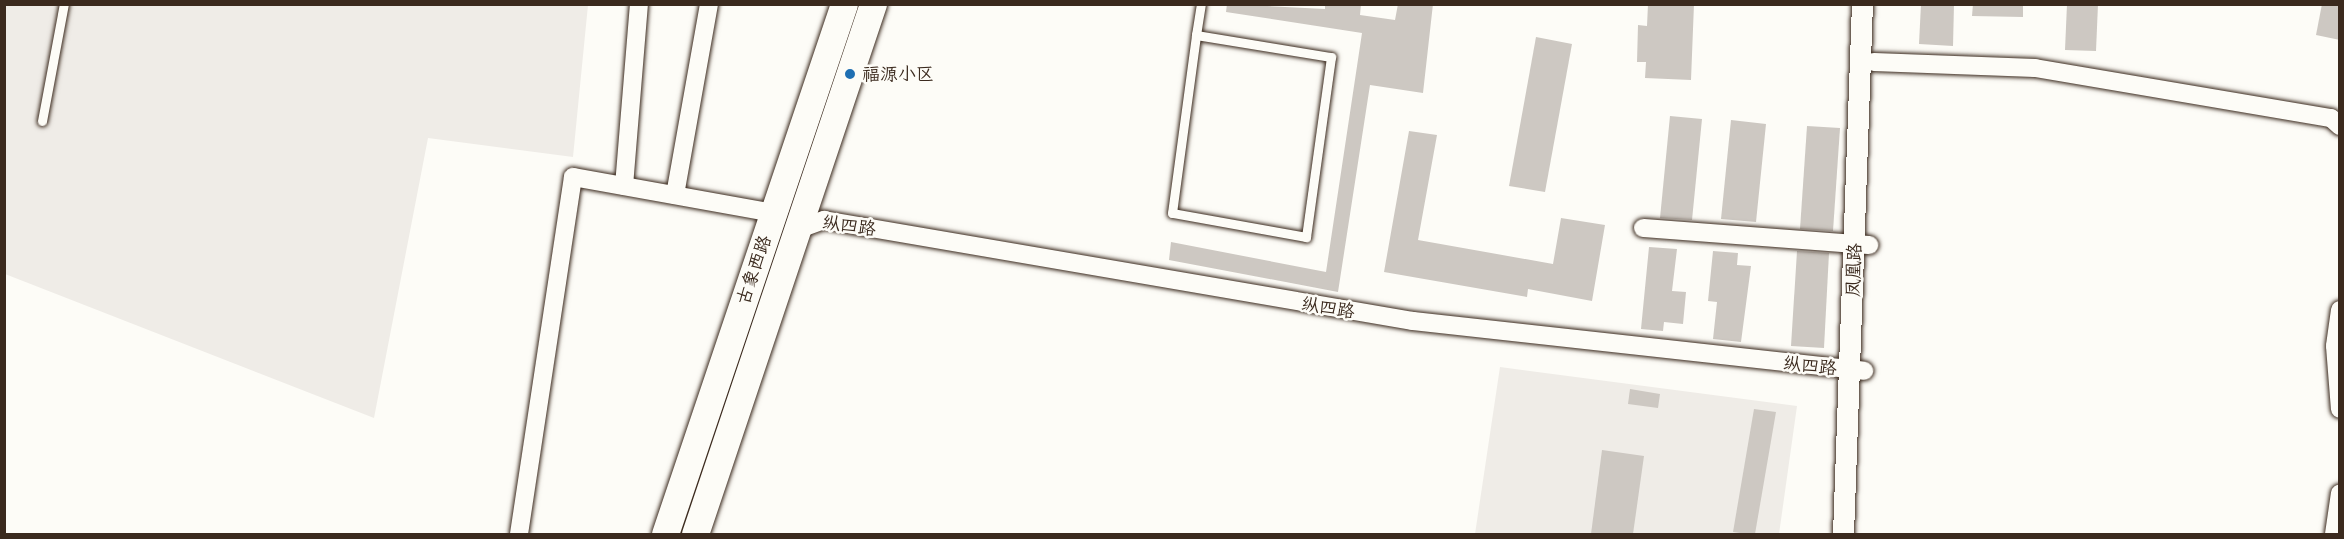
<!DOCTYPE html>
<meta charset="utf-8">
<style>
body{margin:0}
#map{position:relative;width:2344px;height:539px;overflow:hidden;background:#fdfcf7;font-family:"Patrick Hand","LXGW WenKai TC",sans-serif}
div>[style]{position:absolute}
.built>*{inset:0;background:#efece7}
.building>*{inset:0;background:#cdc8c2}
.roads{filter:drop-shadow(0 0 2px #3b2a1e) drop-shadow(0 0 2px #3b2a1e)}
.service>*{height:9px;margin:-4.5px;padding:0 4.5px;transform-origin:4.5px;border-radius:4.5px;background:#fdfcf7}
.minor>*{height:18px;margin:-9px;padding:0 9px;transform-origin:9px;border-radius:9px;background:#fdfcf7}
.tertiary>*{height:21px;margin:-10.5px;padding:0 10.5px;transform-origin:10.5px;border-radius:10.5px;background:#fdfcf7}
.primary>*{height:27px;margin:-13.5px;padding:0 13.5px;transform-origin:13.5px;border-radius:13.5px;background:#fdfcf7}
.dots>*{width:16px;height:16px;translate:-50% -50%;box-sizing:border-box;border:3px solid #fdfcf7;border-radius:50%}
span{translate:-50% -50%;white-space:nowrap;text-align:center;line-height:1.15;-webkit-text-stroke:5px #fdfcf7;paint-order:stroke}
.poi-label{font-size:18px;color:#3b2a1e}
.left{translate:0 -50%;text-align:left}
.street-label{font-size:18px;color:#3b2a1e}
.frame{position:absolute;inset:0;border:6px solid #3b2a1e;pointer-events:none}
</style>
<div id="map">
<div class="built">
<div style="clip-path:polygon(4px 5px,588px 5px,573px 157px,428px 138px,374px 418px,5px 274px)"></div>
<div style="clip-path:polygon(1500px 367px,1797px 406px,1779px 534px,1475px 534px)"></div>
</div>
<div class="building">
<div style="clip-path:polygon(1227px 4px,1325px 9px,1325px 4px,1361px 4px,1360px 15px,1395px 20px,1398px 4px,1433px 4px,1423px 93px,1370px 85px,1338px 292px,1169px 260px,1171px 242px,1326px 272px,1362px 33px,1226px 12px)"></div>
<div style="clip-path:polygon(1648px 4px,1694px 4px,1691px 80px,1645px 78px,1646px 62px,1637px 62px,1638px 25px,1647px 26px)"></div>
<div style="clip-path:polygon(1921px 4px,1954px 4px,1953px 46px,1919px 44px)"></div>
<div style="clip-path:polygon(1973px 4px,2023px 4px,2023px 17px,1972px 16px)"></div>
<div style="clip-path:polygon(2067px 4px,2098px 4px,2096px 51px,2065px 50px)"></div>
<div style="clip-path:polygon(2322px 4px,2340px 4px,2340px 40px,2316px 35px)"></div>
<div style="clip-path:polygon(1536px 37px,1572px 44px,1545px 192px,1509px 186px)"></div>
<div style="clip-path:polygon(1670px 116px,1702px 119px,1692px 220px,1660px 218px)"></div>
<div style="clip-path:polygon(1731px 120px,1766px 124px,1756px 222px,1721px 219px)"></div>
<div style="clip-path:polygon(1807px 126px,1840px 128px,1833px 231px,1800px 229px)"></div>
<div style="clip-path:polygon(1409px 131px,1437px 135px,1418px 240px,1553px 264px,1561px 218px,1605px 225px,1592px 301px,1528px 289px,1527px 297px,1384px 272px)"></div>
<div style="clip-path:polygon(1649px 247px,1677px 249px,1672px 291px,1686px 292px,1683px 324px,1664px 322px,1663px 331px,1641px 329px)"></div>
<div style="clip-path:polygon(1713px 251px,1738px 253px,1737px 265px,1751px 266px,1741px 342px,1713px 339px,1717px 302px,1708px 301px)"></div>
<div style="clip-path:polygon(1797px 251px,1829px 253px,1824px 348px,1791px 346px)"></div>
<div style="clip-path:polygon(1630px 389px,1660px 394px,1658px 408px,1628px 404px)"></div>
<div style="clip-path:polygon(1754px 409px,1776px 412px,1755px 534px,1747px 534px,1733px 532px)"></div>
<div style="clip-path:polygon(1602px 450px,1644px 456px,1633px 534px,1591px 534px)"></div>
</div>
<div class="roads">
<div class="service">
<div style="left:1196px;top:35px;width:137px;rotate:9.3deg"></div>
<div style="left:1331px;top:57px;width:182px;rotate:97.9deg"></div>
<div style="left:1306px;top:237px;width:136px;rotate:-169.8deg"></div>
<div style="left:1172px;top:213px;width:180px;rotate:-82.3deg"></div>
<div style="left:1196px;top:35px;width:31px;rotate:-81deg"></div>
<div style="left:42px;top:121px;width:119px;rotate:-79.4deg"></div>
</div>
<div class="minor">
<div style="left:1874px;top:62px;width:161px;rotate:2.1deg"></div>
<div style="left:2035px;top:68px;width:300px;rotate:9.6deg"></div>
<div style="left:2331px;top:118px;width:12px;rotate:42deg"></div>
<div style="left:624px;top:186px;width:183px;rotate:-85.3deg"></div>
<div style="left:675px;top:195px;width:194px;rotate:-79.9deg"></div>
<div style="left:1643px;top:228px;width:227px;rotate:4.3deg"></div>
<div style="left:799px;top:229px;width:27px;rotate:-20deg"></div>
<div style="left:824px;top:220px;width:598px;rotate:9.73deg"></div>
<div style="left:1413px;top:321px;width:454px;rotate:6.3deg"></div>
<div style="left:2340px;top:310px;width:36px;rotate:98deg"></div>
<div style="left:2335px;top:346px;width:63px;rotate:85.5deg"></div>
<div style="left:519px;top:534px;width:361px;rotate:-81.4deg"></div>
<div style="left:573px;top:177px;width:204px;rotate:10.2deg"></div>
<div style="left:2334px;top:534px;width:41px;rotate:-81.7deg"></div>
</div>
<div class="tertiary">
<div style="left:1843px;top:534px;width:530px;rotate:-87.95deg"></div>
</div>
<div class="primary">
<div style="left:665px;top:534px;width:559px;rotate:-71.34deg"></div>
<div style="left:695px;top:534px;width:559px;rotate:-71.44deg"></div>
</div>
</div>
<div class="dots">
<div style="left:850px;top:74px;background:#1f6fb2"></div>
</div>
<div class="poi-label">
<span class="left" style="left:862px;top:74px">福源小区</span>
</div>
<div class="street-label">
<span style="left:849px;top:226px;rotate:8deg">纵四路</span>
<span style="left:754px;top:270px;rotate:-71deg">古象西路</span>
<span style="left:1854px;top:270px;rotate:-88deg">凤凰路</span>
<span style="left:1328px;top:308px;rotate:9deg">纵四路</span>
<span style="left:1810px;top:366px;rotate:6deg">纵四路</span>
</div>
<div class="frame"></div>
</div>
